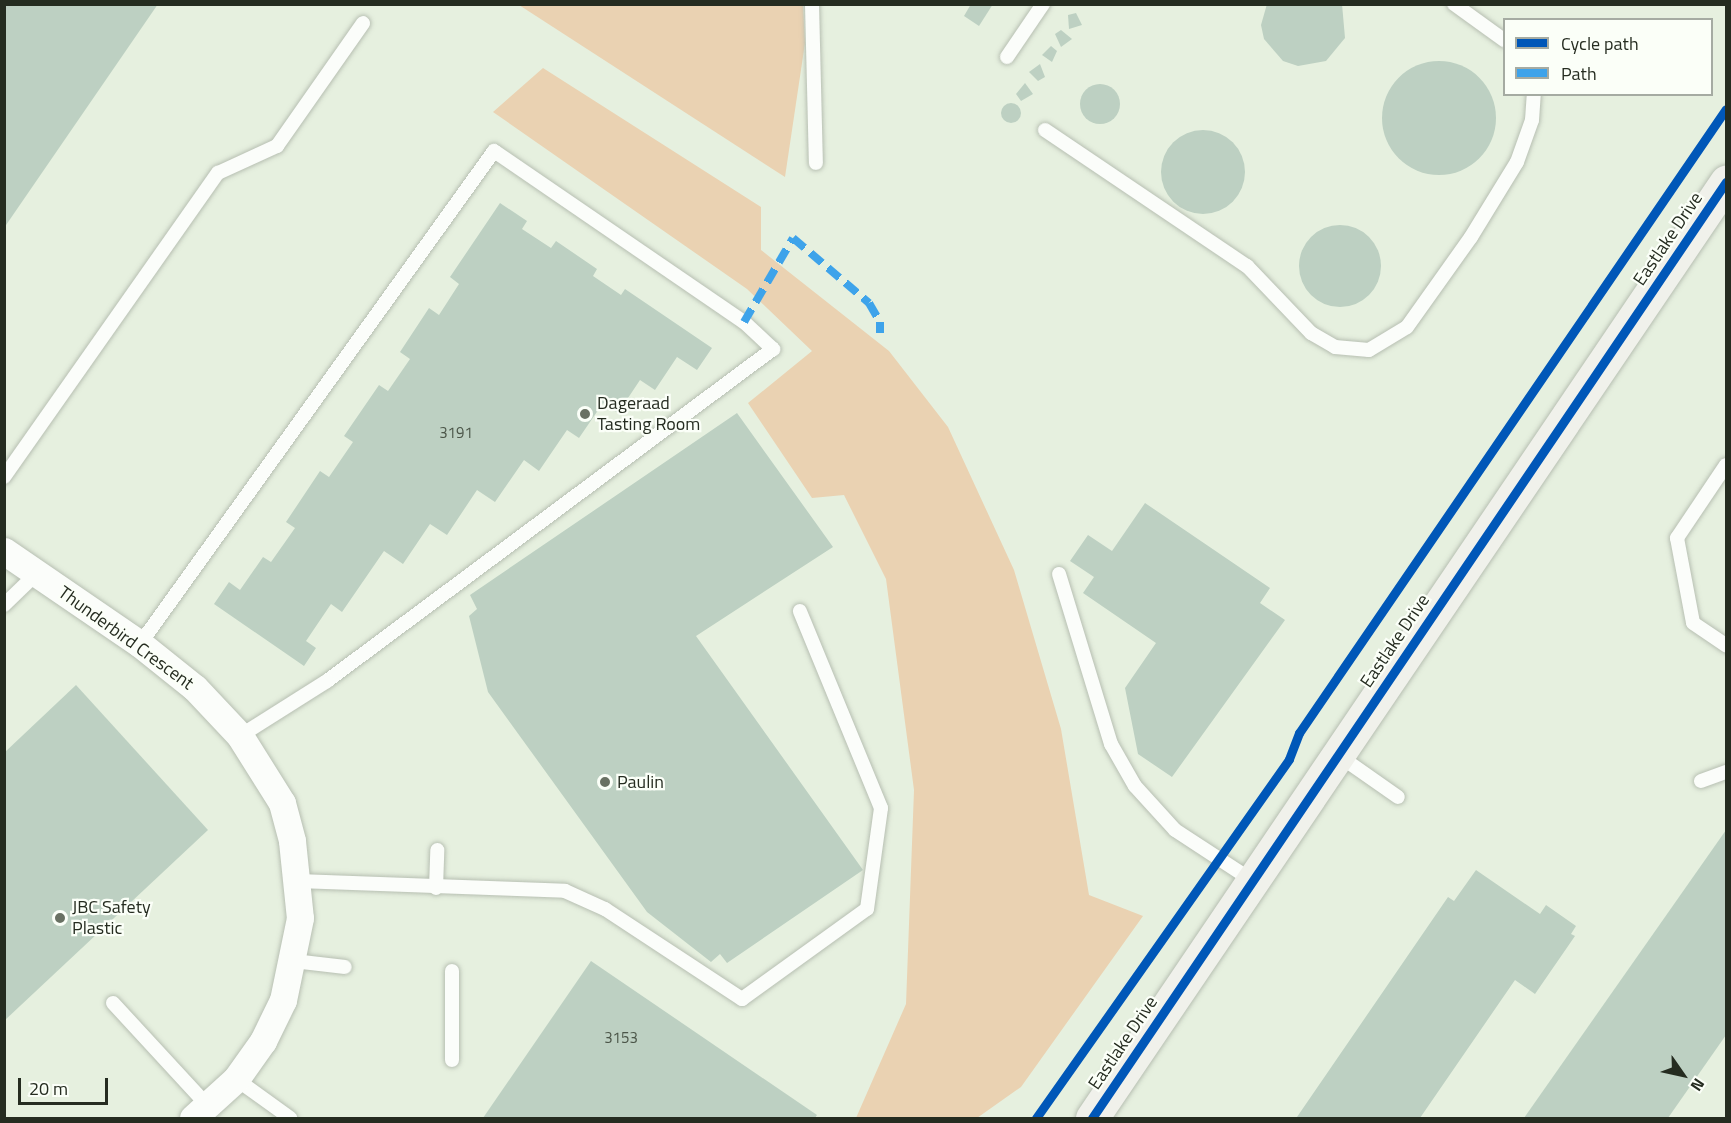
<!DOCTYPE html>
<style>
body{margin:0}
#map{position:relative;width:1731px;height:1123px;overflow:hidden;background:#e6f0df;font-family:"Titillium Web",sans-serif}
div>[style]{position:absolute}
.green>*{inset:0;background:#ead2b2}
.building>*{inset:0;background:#bdd0c2}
.round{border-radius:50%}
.roads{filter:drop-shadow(0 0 2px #b7bfb2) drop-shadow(0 0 2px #b7bfb2)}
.lane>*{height:14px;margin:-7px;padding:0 7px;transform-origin:7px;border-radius:7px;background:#fbfdfa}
.street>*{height:27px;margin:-13.5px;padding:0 13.5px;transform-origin:13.5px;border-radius:13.5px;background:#fbfdfa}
.secondary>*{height:33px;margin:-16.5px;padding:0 16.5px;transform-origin:16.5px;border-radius:16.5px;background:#f0f1eb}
.quiet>*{height:8px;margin-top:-4px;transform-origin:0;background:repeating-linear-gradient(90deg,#3ea3ea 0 15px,transparent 0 23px)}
.cycleway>*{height:9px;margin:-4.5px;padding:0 4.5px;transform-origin:4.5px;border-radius:4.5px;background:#0057b8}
.dots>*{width:16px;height:16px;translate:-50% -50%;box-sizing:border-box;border:3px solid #fbfff8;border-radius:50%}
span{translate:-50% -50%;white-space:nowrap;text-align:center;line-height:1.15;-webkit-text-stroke:4.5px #fbfff8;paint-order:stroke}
.number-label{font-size:15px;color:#4b5548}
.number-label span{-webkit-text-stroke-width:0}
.street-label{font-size:18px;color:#252c20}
.poi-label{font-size:18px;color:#252c20}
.left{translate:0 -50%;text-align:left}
.frame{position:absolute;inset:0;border:6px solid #252c20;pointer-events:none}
.legend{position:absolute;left:1503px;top:18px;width:210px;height:78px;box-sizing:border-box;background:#fbfff8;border:2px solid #a5aba2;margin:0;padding:8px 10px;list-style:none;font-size:18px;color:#252c20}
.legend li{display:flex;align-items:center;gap:12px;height:30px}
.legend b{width:30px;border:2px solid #a5aba2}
.north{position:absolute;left:1653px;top:1045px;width:60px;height:60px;-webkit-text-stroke:4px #fbfff8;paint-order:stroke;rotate:124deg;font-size:16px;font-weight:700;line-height:24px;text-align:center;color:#252c20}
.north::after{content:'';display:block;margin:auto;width:21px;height:27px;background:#252c20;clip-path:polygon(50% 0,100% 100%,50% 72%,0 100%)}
.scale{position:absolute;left:18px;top:1078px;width:90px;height:27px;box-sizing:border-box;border:3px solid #252c20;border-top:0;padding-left:8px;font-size:18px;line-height:21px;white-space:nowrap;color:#252c20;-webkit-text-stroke:4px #fbfff8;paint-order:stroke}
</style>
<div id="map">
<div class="green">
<div style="clip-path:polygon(519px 5px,803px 5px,805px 43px,785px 177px)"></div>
<div style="clip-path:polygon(543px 68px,761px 207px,761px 250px,889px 351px,948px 427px,1014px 570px,1061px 729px,1089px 895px,1143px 916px,1021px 1087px,977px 1118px,856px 1118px,906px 1004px,914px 790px,886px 579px,844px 495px,812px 498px,748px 403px,812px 351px,747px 289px,493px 112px)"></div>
</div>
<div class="building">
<div style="clip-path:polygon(4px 4px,158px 4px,4px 228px)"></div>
<div style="clip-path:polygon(971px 4px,993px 4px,979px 26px,964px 16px)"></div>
<div style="clip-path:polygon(1267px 4px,1342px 4px,1345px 38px,1326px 61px,1298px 66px,1283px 61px,1264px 39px,1261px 25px)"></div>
<div style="clip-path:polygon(1076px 13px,1082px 25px,1069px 29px,1068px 15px)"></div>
<div style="clip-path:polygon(1061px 30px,1072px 39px,1061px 47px,1055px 34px)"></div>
<div style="clip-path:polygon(1051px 46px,1057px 51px,1052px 62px,1042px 55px)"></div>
<div class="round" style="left:1382px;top:61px;width:114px;height:114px"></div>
<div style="clip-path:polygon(1040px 64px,1045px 77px,1038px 81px,1029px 72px)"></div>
<div style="clip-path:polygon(1025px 83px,1033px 94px,1021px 101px,1016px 94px)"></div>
<div class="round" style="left:1080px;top:84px;width:40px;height:40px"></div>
<div class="round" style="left:1001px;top:103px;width:20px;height:20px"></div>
<div class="round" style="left:1161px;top:130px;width:84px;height:84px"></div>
<div style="clip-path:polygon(500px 203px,527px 221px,522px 229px,551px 248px,556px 241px,597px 269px,593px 276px,621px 295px,625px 289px,712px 348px,697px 370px,677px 357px,655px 390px,640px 380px,618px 413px,603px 403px,579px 438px,567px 430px,539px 471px,524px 460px,495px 502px,477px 490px,447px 535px,430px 524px,403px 564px,384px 551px,342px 612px,331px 604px,306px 641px,316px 648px,304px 666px,214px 604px,229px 582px,240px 590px,263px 557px,271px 562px,295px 528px,286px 522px,320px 471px,329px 477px,353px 442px,344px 436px,379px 385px,388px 391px,410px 359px,400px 352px,429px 308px,439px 315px,459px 284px,450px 277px)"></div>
<div class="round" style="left:1299px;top:225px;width:82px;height:82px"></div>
<div style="clip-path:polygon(737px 413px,833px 547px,696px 636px,863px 870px,727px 963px,720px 954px,711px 962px,647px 912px,488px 692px,469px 616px,477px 609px,470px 595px)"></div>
<div style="clip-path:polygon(1145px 503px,1270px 588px,1260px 603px,1285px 620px,1172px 777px,1138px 754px,1125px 688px,1156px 643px,1083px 593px,1094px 577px,1070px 561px,1088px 535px,1112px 551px)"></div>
<div style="clip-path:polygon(76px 685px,208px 830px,4px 1021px,4px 753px)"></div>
<div style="clip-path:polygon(1726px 830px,1726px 1035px,1668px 1118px,1524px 1118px)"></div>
<div style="clip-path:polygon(1476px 870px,1540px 914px,1546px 905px,1576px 926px,1571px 934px,1575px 936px,1535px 994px,1515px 980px,1420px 1118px,1297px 1117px,1448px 897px,1454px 901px)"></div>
<div style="clip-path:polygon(591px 961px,817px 1115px,815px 1118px,483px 1118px)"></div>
</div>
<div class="roads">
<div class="lane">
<div style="left:812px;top:4px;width:159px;rotate:88.6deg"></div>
<div style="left:1454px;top:4px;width:62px;rotate:35.8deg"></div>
<div style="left:1007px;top:57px;width:64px;rotate:-55.8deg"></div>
<div style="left:1045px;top:130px;width:244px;rotate:34deg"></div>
<div style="left:1247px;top:266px;width:93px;rotate:46.3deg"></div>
<div style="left:1311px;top:333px;width:28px;rotate:30deg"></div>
<div style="left:1335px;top:347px;width:34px;rotate:5deg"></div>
<div style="left:1369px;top:350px;width:44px;rotate:-31.2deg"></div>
<div style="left:1407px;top:327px;width:110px;rotate:-54.6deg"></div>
<div style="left:1471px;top:237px;width:88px;rotate:-58.5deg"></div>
<div style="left:1517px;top:162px;width:45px;rotate:-70.3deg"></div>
<div style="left:1532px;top:120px;width:26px;rotate:-86deg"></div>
<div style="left:1726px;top:465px;width:88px;rotate:123.9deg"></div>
<div style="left:1677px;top:538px;width:86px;rotate:79.3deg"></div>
<div style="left:1693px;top:623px;width:40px;rotate:34deg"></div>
<div style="left:4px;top:477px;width:372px;rotate:-54.9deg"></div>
<div style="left:218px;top:173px;width:65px;rotate:-24.6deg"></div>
<div style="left:277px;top:146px;width:150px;rotate:-55deg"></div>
<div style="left:1059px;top:574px;width:178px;rotate:73deg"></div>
<div style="left:1111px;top:744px;width:48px;rotate:60.3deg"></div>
<div style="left:1135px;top:786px;width:59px;rotate:47.7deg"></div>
<div style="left:1175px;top:830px;width:93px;rotate:33.2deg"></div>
<div style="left:4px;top:605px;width:46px;rotate:-44.1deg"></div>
<div style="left:140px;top:644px;width:607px;rotate:-54.32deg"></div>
<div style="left:494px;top:151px;width:303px;rotate:34.4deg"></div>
<div style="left:744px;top:322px;width:40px;rotate:43deg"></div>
<div style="left:773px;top:349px;width:556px;rotate:143.34deg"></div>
<div style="left:327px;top:681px;width:103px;rotate:147.7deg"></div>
<div style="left:1338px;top:755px;width:73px;rotate:35deg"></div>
<div style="left:1701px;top:781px;width:27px;rotate:-20deg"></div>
<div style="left:298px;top:881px;width:267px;rotate:2.1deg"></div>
<div style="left:565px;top:891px;width:44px;rotate:24.2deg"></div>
<div style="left:605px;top:909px;width:164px;rotate:33.3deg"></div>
<div style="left:742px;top:999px;width:154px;rotate:-35.8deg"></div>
<div style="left:867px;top:909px;width:102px;rotate:-82.1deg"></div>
<div style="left:881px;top:808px;width:213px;rotate:-112.4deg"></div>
<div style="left:436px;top:888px;width:38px;rotate:-88deg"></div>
<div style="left:294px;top:961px;width:51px;rotate:6.7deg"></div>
<div style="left:452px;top:971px;width:89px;rotate:90deg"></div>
<div style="left:113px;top:1003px;width:140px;rotate:47.3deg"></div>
<div style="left:236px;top:1079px;width:67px;rotate:35.8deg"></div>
</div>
<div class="street">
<div style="left:4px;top:551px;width:165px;rotate:34.4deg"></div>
<div style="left:140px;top:644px;width:70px;rotate:38.7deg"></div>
<div style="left:195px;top:688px;width:66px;rotate:46.8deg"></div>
<div style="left:240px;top:736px;width:79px;rotate:57.9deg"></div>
<div style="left:282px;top:803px;width:39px;rotate:75deg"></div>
<div style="left:292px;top:841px;width:77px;rotate:84.1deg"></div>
<div style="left:300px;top:918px;width:84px;rotate:101.7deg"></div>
<div style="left:283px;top:1000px;width:46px;rotate:116deg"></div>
<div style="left:263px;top:1041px;width:47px;rotate:125.4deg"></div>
<div style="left:236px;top:1079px;width:58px;rotate:137.8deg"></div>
</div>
<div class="secondary">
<div style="left:1092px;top:1118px;width:1131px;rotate:-55.89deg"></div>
</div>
</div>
<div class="quiet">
<div style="left:744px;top:322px;width:97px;rotate:-59.7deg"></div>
<div style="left:793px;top:238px;width:100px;rotate:40.5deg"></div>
<div style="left:869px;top:303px;width:22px;rotate:60deg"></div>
<div style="left:880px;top:322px;width:11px;rotate:90deg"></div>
</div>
<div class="cycleway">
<div style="left:1036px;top:1118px;width:439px;rotate:-54.8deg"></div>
<div style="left:1289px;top:759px;width:28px;rotate:-69deg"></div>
<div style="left:1299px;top:733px;width:756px;rotate:-55.62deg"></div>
<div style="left:1092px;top:1118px;width:1131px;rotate:-55.89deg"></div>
</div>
<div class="dots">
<div style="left:585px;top:414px;background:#697163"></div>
<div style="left:605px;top:782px;background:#697163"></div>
<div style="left:60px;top:918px;background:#697163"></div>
</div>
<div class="number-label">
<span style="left:456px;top:433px">3191</span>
<span style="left:621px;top:1038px">3153</span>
</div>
<div class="street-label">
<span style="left:1668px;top:239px;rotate:-56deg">Eastlake Drive</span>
<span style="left:126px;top:638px;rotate:36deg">Thunderbird Crescent</span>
<span style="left:1395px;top:641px;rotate:-56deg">Eastlake Drive</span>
<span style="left:1123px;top:1043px;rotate:-56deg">Eastlake Drive</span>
</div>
<div class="poi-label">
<span class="left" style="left:597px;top:414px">Dageraad<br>Tasting Room</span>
<span class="left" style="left:617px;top:782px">Paulin</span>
<span class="left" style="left:72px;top:918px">JBC Safety<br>Plastic</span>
</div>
<div class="frame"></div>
<ul class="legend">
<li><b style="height:8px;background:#0057b8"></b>Cycle path</li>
<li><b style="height:8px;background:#3ea3ea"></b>Path</li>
</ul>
<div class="north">N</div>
<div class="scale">20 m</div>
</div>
